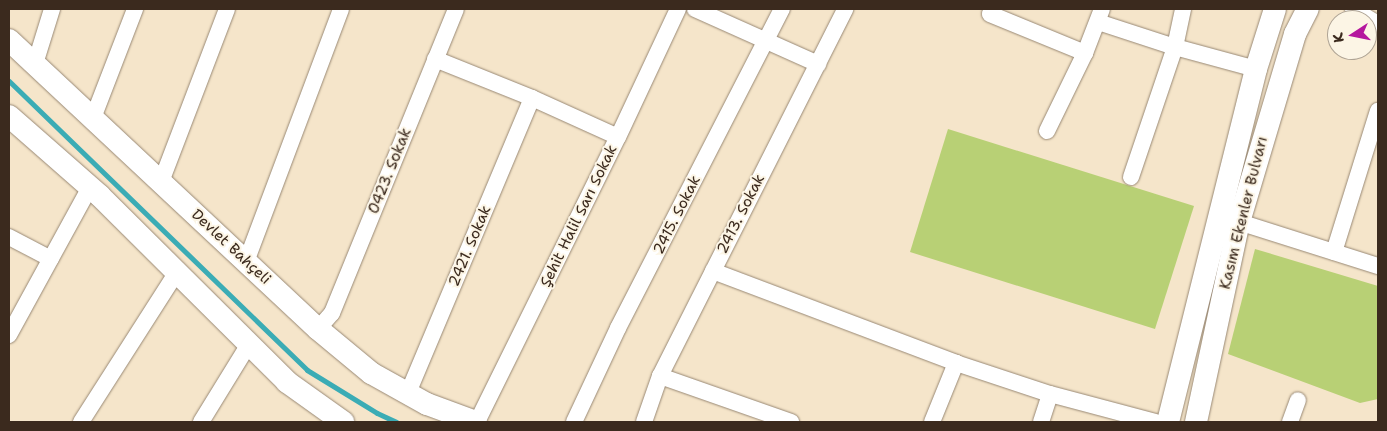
<!DOCTYPE html>
<meta charset="utf-8">
<style>
body{margin:0}
#map{position:relative;width:1387px;height:431px;overflow:hidden;background:#f5e5ca;font-family:"Shantell Sans",sans-serif}
div>[style]{position:absolute}
.green>*{inset:0;background:#b8d075}
.stream>*{height:5px;margin:-2.5px;padding:0 2.5px;transform-origin:2.5px;border-radius:2.5px;background:#3bacb5}
.roads{filter:drop-shadow(0 0 1px #988874) drop-shadow(0 0 1px #988874)}
.street>*{height:16px;margin:-8px;padding:0 8px;transform-origin:8px;border-radius:8px;background:#fff}
.secondary>*{height:22px;margin:-11px;padding:0 11px;transform-origin:11px;border-radius:11px;background:#fff}
span{translate:-50% -50%;white-space:nowrap;text-align:center;line-height:1.15;-webkit-text-stroke:4px #fcf5e5;paint-order:stroke}
.street-label{font-size:15px;color:#3b2a1e}
.frame{position:absolute;inset:0;border:10px solid #3b2a1e;pointer-events:none}
.north{position:absolute;left:1327px;top:10px;width:50px;height:50px;box-sizing:border-box;background:#fcf5e5;border:1px solid #afa495;border-radius:50%;rotate:259deg;font-size:14px;font-weight:700;line-height:20px;text-align:center;color:#3b2a1e}
.north::after{content:'';display:block;margin:auto;width:18px;height:22px;background:#b5179e;clip-path:polygon(50% 0,100% 100%,50% 72%,0 100%)}
</style>
<div id="map">
<div class="green">
<div style="clip-path:polygon(948px 129px,1194px 206px,1155px 329px,910px 252px)"></div>
<div style="clip-path:polygon(1255px 249px,1378px 286px,1378px 399px,1360px 403px,1228px 354px)"></div>
</div>
<div class="stream">
<div style="left:9px;top:81px;width:415px;rotate:44.1deg"></div>
<div style="left:307px;top:370px;width:82px;rotate:31.6deg"></div>
<div style="left:377px;top:413px;width:21px;rotate:25deg"></div>
</div>
<div class="roads">
<div class="street">
<div style="left:695px;top:9px;width:135px;rotate:24.1deg"></div>
<div style="left:992px;top:9px;width:5px;rotate:112deg"></div>
<div style="left:990px;top:14px;width:103px;rotate:22.3deg"></div>
<div style="left:1353px;top:9px;width:29px;rotate:31deg"></div>
<div style="left:1098px;top:22px;width:81px;rotate:18deg"></div>
<div style="left:1175px;top:47px;width:84px;rotate:15.2deg"></div>
<div style="left:435px;top:59px;width:105px;rotate:21.9deg"></div>
<div style="left:532px;top:98px;width:94px;rotate:24.4deg"></div>
<div style="left:35px;top:64px;width:58px;rotate:-72.8deg"></div>
<div style="left:93px;top:118px;width:117px;rotate:-68.9deg"></div>
<div style="left:1047px;top:131px;width:87px;rotate:-64deg"></div>
<div style="left:1085px;top:53px;width:47px;rotate:-68.9deg"></div>
<div style="left:1131px;top:177px;width:137px;rotate:-71.3deg"></div>
<div style="left:1175px;top:47px;width:39px;rotate:-78deg"></div>
<div style="left:161px;top:182px;width:185px;rotate:-69.1deg"></div>
<div style="left:1239px;top:222px;width:146px;rotate:17.6deg"></div>
<div style="left:9px;top:237px;width:47px;rotate:27.6deg"></div>
<div style="left:1334px;top:252px;width:148px;rotate:-72.7deg"></div>
<div style="left:246px;top:262px;width:270px;rotate:-69.4deg"></div>
<div style="left:713px;top:271px;width:260px;rotate:20.7deg"></div>
<div style="left:956px;top:363px;width:99px;rotate:18.3deg"></div>
<div style="left:1050px;top:394px;width:109px;rotate:14.9deg"></div>
<div style="left:318px;top:329px;width:21px;rotate:-49deg"></div>
<div style="left:332px;top:313px;width:328px;rotate:-67.8deg"></div>
<div style="left:9px;top:335px;width:169px;rotate:-61.3deg"></div>
<div style="left:660px;top:376px;width:139px;rotate:19.3deg"></div>
<div style="left:408px;top:393px;width:320px;rotate:-67.2deg"></div>
<div style="left:81px;top:422px;width:178px;rotate:-57.4deg"></div>
<div style="left:201px;top:422px;width:92px;rotate:-58.4deg"></div>
<div style="left:477px;top:422px;width:318px;rotate:-63.7deg"></div>
<div style="left:618px;top:137px;width:141px;rotate:-64.9deg"></div>
<div style="left:574px;top:422px;width:104px;rotate:-64.9deg"></div>
<div style="left:618px;top:328px;width:359px;rotate:-62.8deg"></div>
<div style="left:644px;top:422px;width:49px;rotate:-70.8deg"></div>
<div style="left:660px;top:376px;width:411px;rotate:-63.2deg"></div>
<div style="left:932px;top:422px;width:64px;rotate:-67.9deg"></div>
<div style="left:1041px;top:422px;width:29px;rotate:-72deg"></div>
<div style="left:1290px;top:422px;width:23px;rotate:-70deg"></div>
</div>
<div class="secondary">
<div style="left:9px;top:40px;width:423px;rotate:43.1deg"></div>
<div style="left:318px;top:329px;width:69px;rotate:39.7deg"></div>
<div style="left:371px;top:373px;width:64px;rotate:29deg"></div>
<div style="left:427px;top:404px;width:52px;rotate:20.2deg"></div>
<div style="left:9px;top:116px;width:121px;rotate:41.3deg"></div>
<div style="left:100px;top:196px;width:264px;rotate:44.8deg"></div>
<div style="left:287px;top:382px;width:69px;rotate:35.5deg"></div>
<div style="left:1168px;top:422px;width:364px;rotate:-76deg"></div>
<div style="left:1256px;top:69px;width:63px;rotate:-72.4deg"></div>
<div style="left:1196px;top:422px;width:205px;rotate:-77.9deg"></div>
<div style="left:1239px;top:222px;width:196px;rotate:-73.4deg"></div>
<div style="left:1295px;top:34px;width:28px;rotate:-63deg"></div>
</div>
</div>
<div class="street-label">
<span style="left:390px;top:171px;rotate:-68deg">0423. Sokak</span>
<span style="left:1244px;top:213px;rotate:-76deg">Kasım Ekenler Bulvarı</span>
<span style="left:741px;top:214px;rotate:-63deg">2413. Sokak</span>
<span style="left:677px;top:215px;rotate:-63deg">2415. Sokak</span>
<span style="left:579px;top:216px;rotate:-64deg">Şehit Halil Sarı Sokak</span>
<span style="left:470px;top:246px;rotate:-67deg">2421. Sokak</span>
<span style="left:231px;top:247px;rotate:43deg">Devlet Bahçeli</span>
</div>
<div class="frame"></div>
<div class="north">K</div>
</div>
